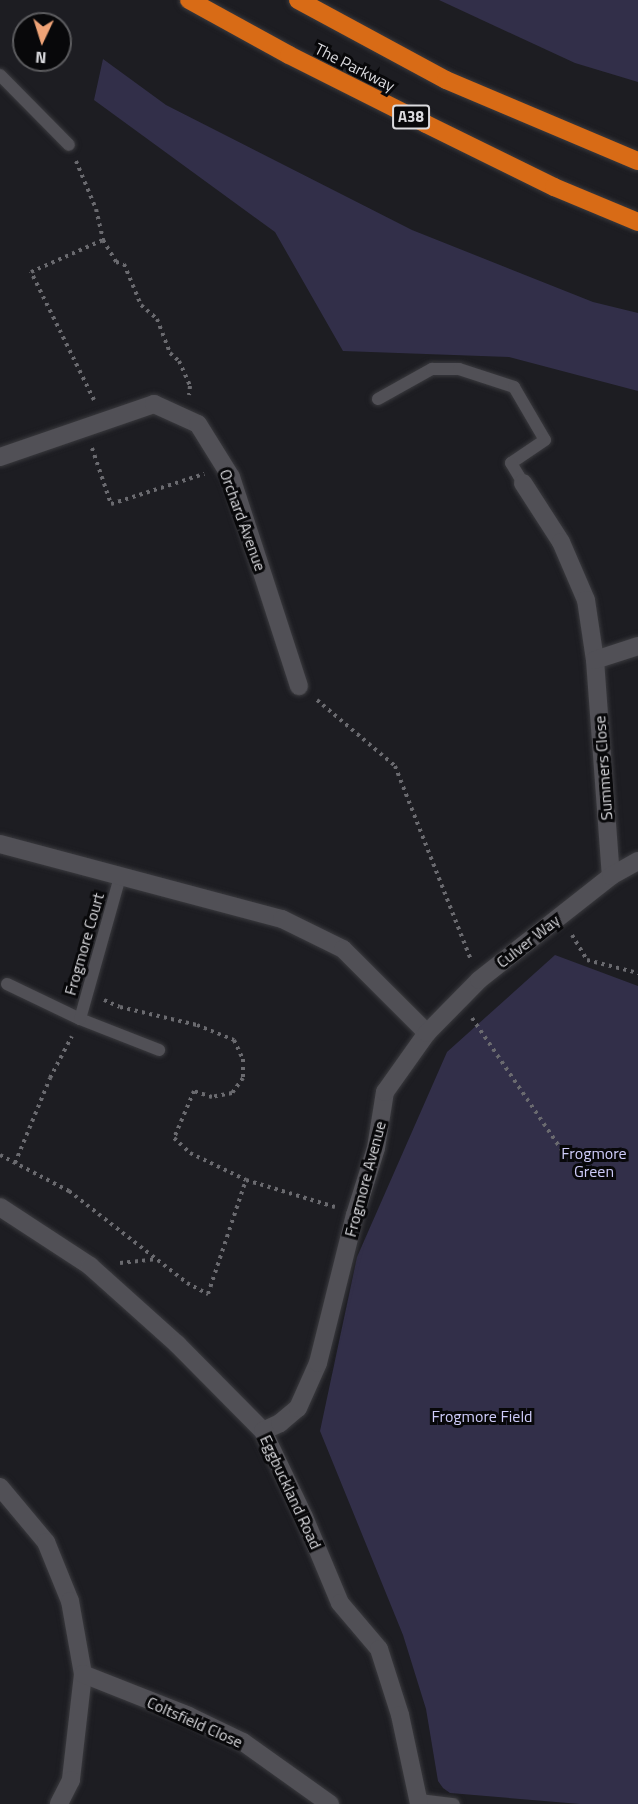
<!DOCTYPE html>
<style>
body{margin:0}
#map{position:relative;width:638px;height:1804px;overflow:hidden;background:#1d1d22;font-family:"Titillium Web",sans-serif}
div>[style]{position:absolute}
.green>*{inset:0;background:#322f49}
.path>*{height:4px;margin-top:-2px;transform-origin:0;background:repeating-linear-gradient(90deg,#6a6a6f 0 3px,transparent 0 7.5px)}
.roads{filter:drop-shadow(0 0 2px #3a3a3e) drop-shadow(0 0 2px #3a3a3e)}
.lane>*{height:12px;margin:-6px;padding:0 6px;transform-origin:6px;border-radius:6px;background:#515056}
.street>*{height:18px;margin:-9px;padding:0 9px;transform-origin:9px;border-radius:9px;background:#515056}
.highway>*{height:18px;margin:-9px;padding:0 9px;transform-origin:9px;border-radius:9px;background:#d86b16}
span{translate:-50% -50%;white-space:nowrap;text-align:center;line-height:1.15;-webkit-text-stroke:6px #08080a;paint-order:stroke}
.shield-label span{padding:2px 4px;background:#08080a;border:2px solid;border-radius:4px;-webkit-text-stroke-width:0}
.shield-label{font-size:15px;color:#dadade;font-weight:700}
.street-label{font-size:16px;color:#dadade}
.park-label{font-size:16px;color:#cfccfa}
.north{position:absolute;left:12px;top:12px;width:60px;height:60px;box-sizing:border-box;background:#08080a;border:2px solid #5c5c5f;border-radius:50%;rotate:184deg;font-size:16px;font-weight:700;line-height:24px;text-align:center;color:#dadade}
.north::after{content:'';display:block;margin:auto;width:21px;height:27px;background:#efa377;clip-path:polygon(50% 0,100% 100%,50% 72%,0 100%)}
</style>
<div id="map">
<div class="green">
<div style="clip-path:polygon(439px 0,638px 0,638px 82px,575px 63px)"></div>
<div style="clip-path:polygon(103px 59px,166px 105px,412px 230px,593px 302px,638px 313px,638px 391px,509px 357px,343px 351px,275px 232px,94px 100px)"></div>
<div style="clip-path:polygon(555px 955px,638px 986px,638px 1804px,580px 1804px,450px 1793px,443px 1788px,438px 1781px,426px 1709px,403px 1635px,320px 1431px,357px 1257px,447px 1052px)"></div>
</div>
<div class="path">
<div style="left:76px;top:161px;width:52px;rotate:67.4deg"></div>
<div style="left:96px;top:209px;width:32px;rotate:77deg"></div>
<div style="left:94px;top:400px;width:143px;rotate:-116.2deg"></div>
<div style="left:31px;top:272px;width:79px;rotate:-24deg"></div>
<div style="left:103px;top:240px;width:26px;rotate:59deg"></div>
<div style="left:116px;top:262px;width:8px;rotate:14deg"></div>
<div style="left:124px;top:264px;width:44px;rotate:67.5deg"></div>
<div style="left:141px;top:305px;width:21px;rotate:41deg"></div>
<div style="left:157px;top:319px;width:36px;rotate:69deg"></div>
<div style="left:170px;top:353px;width:12px;rotate:42deg"></div>
<div style="left:179px;top:361px;width:27px;rotate:66deg"></div>
<div style="left:190px;top:386px;width:9px;rotate:96deg"></div>
<div style="left:92px;top:448px;width:59px;rotate:71.3deg"></div>
<div style="left:111px;top:504px;width:98px;rotate:-17.9deg"></div>
<div style="left:317px;top:700px;width:102px;rotate:40.2deg"></div>
<div style="left:395px;top:766px;width:208px;rotate:68.6deg"></div>
<div style="left:572px;top:935px;width:29px;rotate:59deg"></div>
<div style="left:587px;top:960px;width:53px;rotate:14.3deg"></div>
<div style="left:104px;top:1000px;width:17px;rotate:24deg"></div>
<div style="left:120px;top:1007px;width:79px;rotate:13.2deg"></div>
<div style="left:197px;top:1025px;width:40px;rotate:22deg"></div>
<div style="left:234px;top:1040px;width:21px;rotate:65deg"></div>
<div style="left:243px;top:1059px;width:19px;rotate:90deg"></div>
<div style="left:243px;top:1078px;width:19px;rotate:126deg"></div>
<div style="left:232px;top:1093px;width:20px;rotate:169deg"></div>
<div style="left:212px;top:1097px;width:19px;rotate:-162deg"></div>
<div style="left:194px;top:1091px;width:51px;rotate:113.1deg"></div>
<div style="left:174px;top:1138px;width:22px;rotate:43deg"></div>
<div style="left:190px;top:1153px;width:62px;rotate:25.7deg"></div>
<div style="left:246px;top:1180px;width:93px;rotate:16.9deg"></div>
<div style="left:472px;top:1018px;width:166px;rotate:55.8deg"></div>
<div style="left:0;top:1155px;width:78px;rotate:27.6deg"></div>
<div style="left:69px;top:1191px;width:150px;rotate:37.9deg"></div>
<div style="left:187px;top:1283px;width:24px;rotate:28deg"></div>
<div style="left:208px;top:1294px;width:120px;rotate:-71.6deg"></div>
<div style="left:15px;top:1163px;width:92px;rotate:-67.6deg"></div>
<div style="left:50px;top:1078px;width:47px;rotate:-62.4deg"></div>
<div style="left:120px;top:1263px;width:37px;rotate:-6deg"></div>
</div>
<div class="roads">
<div class="lane">
<div style="left:0;top:75px;width:98px;rotate:45.4deg"></div>
<div style="left:378px;top:399px;width:62px;rotate:-29.1deg"></div>
<div style="left:432px;top:369px;width:27px"></div>
<div style="left:459px;top:369px;width:58px;rotate:18.1deg"></div>
<div style="left:514px;top:387px;width:61px;rotate:59.7deg"></div>
<div style="left:545px;top:440px;width:41px;rotate:145.9deg"></div>
<div style="left:511px;top:463px;width:23px;rotate:59deg"></div>
<div style="left:7px;top:984px;width:81px;rotate:25.6deg"></div>
<div style="left:80px;top:1019px;width:85px;rotate:21.4deg"></div>
<div style="left:80px;top:1019px;width:148px;rotate:-74.3deg"></div>
<div style="left:419px;top:1800px;width:35px;rotate:7deg"></div>
</div>
<div class="street">
<div style="left:0;top:457px;width:163px;rotate:-19deg"></div>
<div style="left:154px;top:404px;width:48px;rotate:24.4deg"></div>
<div style="left:198px;top:424px;width:62px;rotate:58.1deg"></div>
<div style="left:231px;top:477px;width:220px;rotate:72deg"></div>
<div style="left:523px;top:483px;width:70px;rotate:57.2deg"></div>
<div style="left:561px;top:542px;width:63px;rotate:66.7deg"></div>
<div style="left:586px;top:600px;width:61px;rotate:81.5deg"></div>
<div style="left:595px;top:660px;width:217px;rotate:85.8deg"></div>
<div style="left:595px;top:660px;width:45px;rotate:-18deg"></div>
<div style="left:0;top:844px;width:292px;rotate:14.9deg"></div>
<div style="left:282px;top:919px;width:68px;rotate:26.2deg"></div>
<div style="left:343px;top:949px;width:119px;rotate:45deg"></div>
<div style="left:0;top:1207px;width:108px;rotate:33.2deg"></div>
<div style="left:90px;top:1266px;width:117px;rotate:41.9deg"></div>
<div style="left:177px;top:1344px;width:122px;rotate:45.3deg"></div>
<div style="left:263px;top:1431px;width:95px;rotate:64.5deg"></div>
<div style="left:304px;top:1517px;width:93px;rotate:67.3deg"></div>
<div style="left:340px;top:1603px;width:60px;rotate:49.7deg"></div>
<div style="left:379px;top:1649px;width:69px;rotate:72.3deg"></div>
<div style="left:400px;top:1715px;width:91px;rotate:77.9deg"></div>
<div style="left:263px;top:1431px;width:19px;rotate:-25deg"></div>
<div style="left:280px;top:1423px;width:23px;rotate:-40deg"></div>
<div style="left:298px;top:1408px;width:49px;rotate:-66deg"></div>
<div style="left:318px;top:1363px;width:153px;rotate:-76deg"></div>
<div style="left:355px;top:1215px;width:70px;rotate:-72.6deg"></div>
<div style="left:376px;top:1148px;width:57px;rotate:-80.9deg"></div>
<div style="left:385px;top:1092px;width:72px;rotate:-54.6deg"></div>
<div style="left:427px;top:1033px;width:74px;rotate:-45.5deg"></div>
<div style="left:479px;top:980px;width:168px;rotate:-38.2deg"></div>
<div style="left:611px;top:876px;width:31px;rotate:-29deg"></div>
<div style="left:0;top:1487px;width:72px;rotate:50.1deg"></div>
<div style="left:46px;top:1542px;width:64px;rotate:67.9deg"></div>
<div style="left:70px;top:1601px;width:74px;rotate:79.9deg"></div>
<div style="left:83px;top:1674px;width:107px;rotate:96.5deg"></div>
<div style="left:71px;top:1780px;width:27px;rotate:117deg"></div>
<div style="left:83px;top:1674px;width:114px;rotate:21.6deg"></div>
<div style="left:189px;top:1716px;width:60px;rotate:25.7deg"></div>
<div style="left:243px;top:1742px;width:107px;rotate:35.5deg"></div>
</div>
<div class="highway">
<div style="left:189px;top:0;width:114px;rotate:28.8deg"></div>
<div style="left:289px;top:55px;width:153px;rotate:26.7deg"></div>
<div style="left:426px;top:124px;width:143px;rotate:26.2deg"></div>
<div style="left:554px;top:187px;width:91px;rotate:22.6deg"></div>
<div style="left:298px;top:0;width:168px;rotate:28.4deg"></div>
<div style="left:446px;top:80px;width:208px;rotate:22.9deg"></div>
</div>
</div>
<div class="shield-label">
<span style="left:411px;top:117px">A38</span>
</div>
<div class="street-label">
<span style="left:355px;top:67px;rotate:27deg">The Parkway</span>
<span style="left:243px;top:520px;rotate:70deg">Orchard Avenue</span>
<span style="left:603px;top:768px;rotate:-94deg">Summers Close</span>
<span style="left:528px;top:941px;rotate:-38deg">Culver Way</span>
<span style="left:84px;top:944px;rotate:-74deg">Frogmore Court</span>
<span style="left:365px;top:1179px;rotate:-75deg">Frogmore Avenue</span>
<span style="left:291px;top:1492px;rotate:65deg">Eggbuckland Road</span>
<span style="left:195px;top:1722px;rotate:24deg">Coltsfield Close</span>
</div>
<div class="park-label">
<span style="left:594px;top:1162px">Frogmore<br>Green</span>
<span style="left:482px;top:1416px">Frogmore Field</span>
</div>
<div class="north">N</div>
</div>
